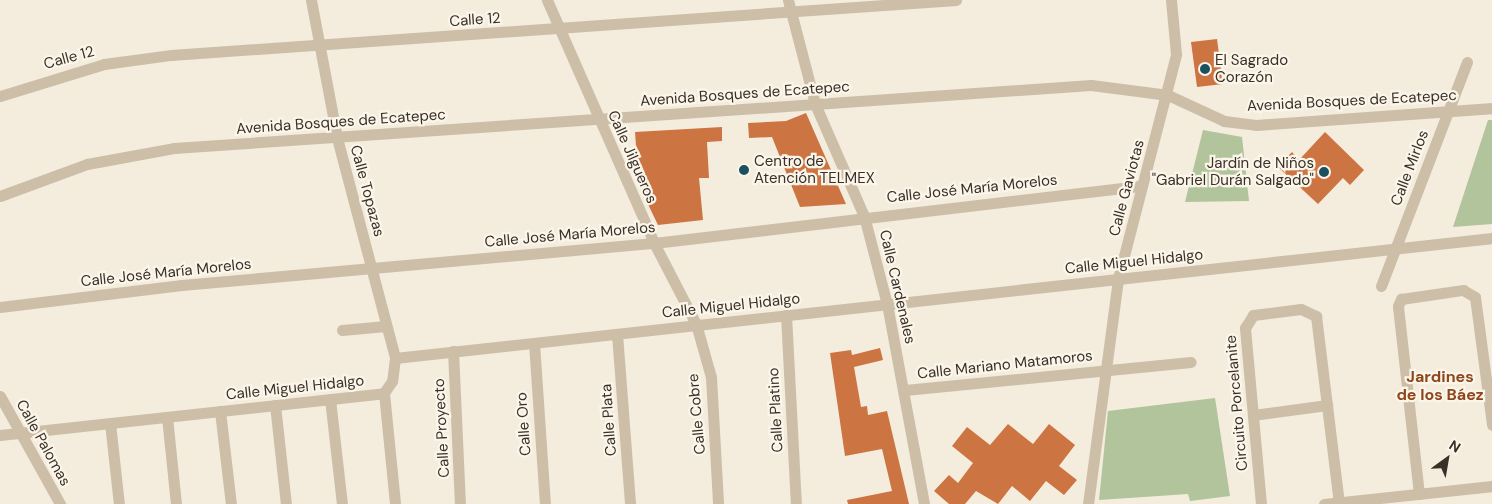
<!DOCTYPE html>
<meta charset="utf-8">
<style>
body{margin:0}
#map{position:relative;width:1492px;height:504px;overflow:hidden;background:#f4ecdd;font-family:"DM Sans",sans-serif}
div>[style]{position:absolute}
.green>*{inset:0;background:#b1c49c}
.building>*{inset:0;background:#cd7542}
.minor>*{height:11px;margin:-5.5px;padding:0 5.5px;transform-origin:5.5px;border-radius:5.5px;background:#cdbea8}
.dots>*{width:14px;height:14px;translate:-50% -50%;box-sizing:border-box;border:2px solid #fbf5ea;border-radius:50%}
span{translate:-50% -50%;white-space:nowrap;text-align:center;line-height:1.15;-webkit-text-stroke:4.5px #fbf5ea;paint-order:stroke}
.street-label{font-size:15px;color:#393028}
.poi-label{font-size:15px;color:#393028}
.left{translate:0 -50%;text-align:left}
.right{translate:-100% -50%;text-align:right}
.neighbourhood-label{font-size:16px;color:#8e461c;font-weight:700}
.north{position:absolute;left:1422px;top:434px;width:50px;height:50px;-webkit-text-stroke:4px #fbf5ea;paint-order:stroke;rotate:32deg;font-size:14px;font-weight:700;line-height:20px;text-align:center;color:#393028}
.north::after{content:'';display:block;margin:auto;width:18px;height:22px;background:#393028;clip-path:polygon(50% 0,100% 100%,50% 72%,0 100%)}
</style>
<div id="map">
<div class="green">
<div style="clip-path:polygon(1488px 120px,1492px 120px,1492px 224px,1453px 227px)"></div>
<div style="clip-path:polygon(1203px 130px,1242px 137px,1249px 201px,1185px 202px)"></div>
<div style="clip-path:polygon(1215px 398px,1230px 496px,1190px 501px,1188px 494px,1099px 500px,1108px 411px)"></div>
</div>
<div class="building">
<div style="clip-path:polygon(1217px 39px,1223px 84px,1197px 87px,1191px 42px)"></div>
<div style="clip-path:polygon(806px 113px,846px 204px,800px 207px,772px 137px,749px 138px,748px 123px,786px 121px)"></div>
<div style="clip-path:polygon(722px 127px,722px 141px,707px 142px,709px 178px,699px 178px,703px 220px,658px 225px,644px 196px,643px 173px,638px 174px,635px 132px)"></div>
<div style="clip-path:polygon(1325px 132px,1364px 170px,1350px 185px,1343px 178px,1318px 204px,1278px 167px,1292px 152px,1299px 160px)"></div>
<div style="clip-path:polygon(880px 348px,883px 360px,854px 367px,861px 407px,867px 406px,868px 415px,887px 411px,909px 504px,848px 504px,847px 500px,892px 491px,882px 449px,845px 456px,830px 353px,851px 350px,852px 355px)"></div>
<div style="clip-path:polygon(1008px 424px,1033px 444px,1049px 424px,1075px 445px,1059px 466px,1077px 480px,1064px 495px,1046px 481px,1030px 501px,1012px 486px,998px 504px,976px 491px,965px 504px,949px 504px,934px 491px,949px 475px,958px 483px,973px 463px,952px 446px,967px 427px,990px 445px)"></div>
</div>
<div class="minor">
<div style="left:311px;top:0;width:140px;rotate:79.3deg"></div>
<div style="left:337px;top:138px;width:228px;rotate:75.2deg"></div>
<div style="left:395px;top:358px;width:23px;rotate:97deg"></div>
<div style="left:392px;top:381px;width:14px;rotate:124deg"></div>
<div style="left:547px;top:0;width:266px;rotate:66.2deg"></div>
<div style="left:654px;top:243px;width:91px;rotate:62.6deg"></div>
<div style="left:696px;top:324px;width:55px;rotate:74.2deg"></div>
<div style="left:711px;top:377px;width:127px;rotate:86.8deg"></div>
<div style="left:788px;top:0;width:107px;rotate:75.4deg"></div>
<div style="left:815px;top:104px;width:122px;rotate:66.4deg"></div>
<div style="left:864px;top:216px;width:91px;rotate:75.4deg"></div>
<div style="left:887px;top:304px;width:203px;rotate:79.5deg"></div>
<div style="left:0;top:96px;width:109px;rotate:-17.1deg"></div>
<div style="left:104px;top:64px;width:68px;rotate:-7.7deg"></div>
<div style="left:171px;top:55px;width:787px;rotate:-4.01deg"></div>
<div style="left:0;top:196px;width:93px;rotate:-20.2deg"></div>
<div style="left:87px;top:164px;width:88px;rotate:-10.4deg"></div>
<div style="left:174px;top:148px;width:919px;rotate:-3.93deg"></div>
<div style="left:1091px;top:85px;width:78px;rotate:7.4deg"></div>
<div style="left:1168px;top:95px;width:62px;rotate:24.9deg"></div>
<div style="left:1224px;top:121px;width:32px;rotate:7deg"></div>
<div style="left:1256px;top:125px;width:237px;rotate:-4.1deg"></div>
<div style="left:1381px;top:286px;width:240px;rotate:-69deg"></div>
<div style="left:0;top:307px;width:183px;rotate:-6.9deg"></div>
<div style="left:182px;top:285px;width:474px;rotate:-5.1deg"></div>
<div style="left:654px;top:243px;width:491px;rotate:-6.7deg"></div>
<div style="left:786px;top:315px;width:189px;rotate:87deg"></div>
<div style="left:342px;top:330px;width:44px;rotate:-5.2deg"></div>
<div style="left:617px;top:334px;width:170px;rotate:85.6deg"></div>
<div style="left:534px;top:343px;width:161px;rotate:86.1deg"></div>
<div style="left:453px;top:351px;width:153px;rotate:87.4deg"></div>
<div style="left:395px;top:358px;width:1104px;rotate:-6.24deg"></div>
<div style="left:905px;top:390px;width:287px;rotate:-5.6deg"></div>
<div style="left:384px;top:393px;width:112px;rotate:84.3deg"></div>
<div style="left:0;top:396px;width:124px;rotate:60.9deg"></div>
<div style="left:330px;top:399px;width:106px;rotate:83.5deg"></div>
<div style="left:275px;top:405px;width:100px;rotate:83.7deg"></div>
<div style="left:220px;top:411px;width:94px;rotate:83.3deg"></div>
<div style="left:1253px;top:415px;width:75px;rotate:-7.7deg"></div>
<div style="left:167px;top:417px;width:87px;rotate:84.1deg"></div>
<div style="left:110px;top:423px;width:81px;rotate:83.7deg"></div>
<div style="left:0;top:435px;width:386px;rotate:-6.2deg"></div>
<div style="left:1419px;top:494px;width:189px;rotate:-96.4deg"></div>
<div style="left:1398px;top:306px;width:8px;rotate:-67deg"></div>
<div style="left:1401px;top:299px;width:63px;rotate:-8.3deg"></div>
<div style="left:1463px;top:290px;width:14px;rotate:30deg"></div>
<div style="left:1475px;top:297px;width:129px;rotate:82.4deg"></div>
<div style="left:1088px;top:504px;width:227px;rotate:-82.4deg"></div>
<div style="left:1118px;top:279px;width:232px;rotate:-75.5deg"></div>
<div style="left:1176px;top:54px;width:54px;rotate:-95.3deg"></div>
<div style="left:1261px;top:504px;width:177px;rotate:-95.2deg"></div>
<div style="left:1245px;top:328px;width:15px;rotate:-58deg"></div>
<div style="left:1253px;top:315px;width:48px;rotate:-7.1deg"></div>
<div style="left:1301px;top:309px;width:17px;rotate:25deg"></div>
<div style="left:1316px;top:316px;width:187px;rotate:83deg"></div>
<div style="left:1324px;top:504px;width:169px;rotate:-6.1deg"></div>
</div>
<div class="dots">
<div style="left:1205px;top:69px;background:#1b515e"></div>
<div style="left:744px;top:170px;background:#1b515e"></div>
<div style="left:1324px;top:172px;background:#1b515e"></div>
</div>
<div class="street-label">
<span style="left:475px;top:20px;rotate:-4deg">Calle 12</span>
<span style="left:69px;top:58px;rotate:-15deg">Calle 12</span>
<span style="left:745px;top:94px;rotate:-4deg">Avenida Bosques de Ecatepec</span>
<span style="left:1352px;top:101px;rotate:-3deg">Avenida Bosques de Ecatepec</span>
<span style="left:341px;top:122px;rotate:-4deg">Avenida Bosques de Ecatepec</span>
<span style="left:632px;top:157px;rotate:66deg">Calle Jilgueros</span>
<span style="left:1410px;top:168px;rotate:-69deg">Calle Mirlos</span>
<span style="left:1127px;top:188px;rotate:-75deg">Calle Gaviotas</span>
<span style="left:972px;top:189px;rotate:-6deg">Calle José María Morelos</span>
<span style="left:367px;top:191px;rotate:75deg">Calle Topazas</span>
<span style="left:570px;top:235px;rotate:-5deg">Calle José María Morelos</span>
<span style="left:1134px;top:262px;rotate:-6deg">Calle Miguel Hidalgo</span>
<span style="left:166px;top:273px;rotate:-6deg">Calle José María Morelos</span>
<span style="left:897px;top:287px;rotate:77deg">Calle Cardenales</span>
<span style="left:731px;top:306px;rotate:-6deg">Calle Miguel Hidalgo</span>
<span style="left:1005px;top:365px;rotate:-6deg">Calle Mariano Matamoros</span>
<span style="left:295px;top:388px;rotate:-6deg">Calle Miguel Hidalgo</span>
<span style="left:1237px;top:403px;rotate:-95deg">Circuito Porcelanite</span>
<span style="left:776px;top:410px;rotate:-93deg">Calle Platino</span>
<span style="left:697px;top:414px;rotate:-95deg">Calle Cobre</span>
<span style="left:609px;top:420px;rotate:-94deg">Calle Plata</span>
<span style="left:524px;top:424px;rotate:-94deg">Calle Oro</span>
<span style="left:442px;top:428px;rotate:-93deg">Calle Proyecto</span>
<span style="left:43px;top:443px;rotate:61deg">Calle Palomas</span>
</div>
<div class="poi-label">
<span class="left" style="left:1215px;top:69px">El Sagrado<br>Corazón</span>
<span class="left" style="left:754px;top:170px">Centro de<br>Atención TELMEX</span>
<span class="right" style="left:1314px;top:172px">Jardín de Niños<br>"Gabriel Durán Salgado"</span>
</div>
<div class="neighbourhood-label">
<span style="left:1440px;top:386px">Jardines<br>de los Báez</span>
</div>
<div class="north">N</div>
</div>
